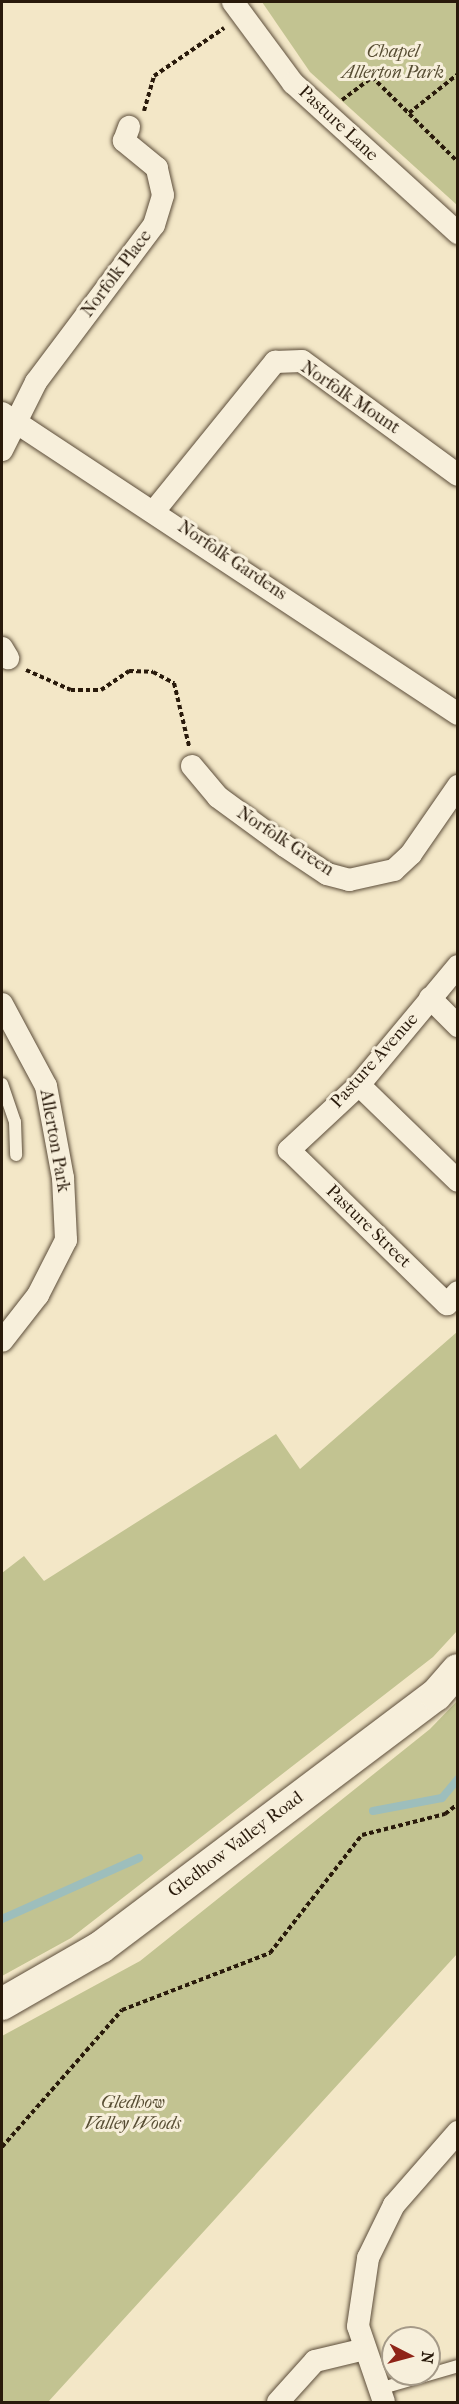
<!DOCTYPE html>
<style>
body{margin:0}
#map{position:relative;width:459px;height:2404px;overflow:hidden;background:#f3e7c7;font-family:"IM FELL French Canon",serif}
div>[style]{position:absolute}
.green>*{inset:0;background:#c2c391}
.stream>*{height:8px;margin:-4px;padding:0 4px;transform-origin:4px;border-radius:4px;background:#9dbebc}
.path>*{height:4px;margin-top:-2px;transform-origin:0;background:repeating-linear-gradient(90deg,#291a0b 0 4.5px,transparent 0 7.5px)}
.roads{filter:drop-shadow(0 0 2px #5c4d3a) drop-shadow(0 0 2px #5c4d3a)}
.lane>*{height:12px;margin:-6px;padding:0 6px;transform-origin:6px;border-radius:6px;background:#f7efdb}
.street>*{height:22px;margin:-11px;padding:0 11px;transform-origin:11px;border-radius:11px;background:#f7efdb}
.secondary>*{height:32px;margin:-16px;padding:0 16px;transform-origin:16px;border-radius:16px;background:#f7efdb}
span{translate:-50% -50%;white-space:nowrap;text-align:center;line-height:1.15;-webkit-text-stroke:6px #f7efdb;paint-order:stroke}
.park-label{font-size:18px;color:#574d33;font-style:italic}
.street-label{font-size:18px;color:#291a0b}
.frame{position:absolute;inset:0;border:3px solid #291a0b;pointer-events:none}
.north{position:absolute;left:381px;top:2326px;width:60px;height:60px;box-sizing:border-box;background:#f7efdb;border:2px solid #a59a88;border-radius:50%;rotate:96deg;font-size:16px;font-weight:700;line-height:24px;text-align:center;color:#291a0b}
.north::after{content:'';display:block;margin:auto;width:21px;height:27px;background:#8f2418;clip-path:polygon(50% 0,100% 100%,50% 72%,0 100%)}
</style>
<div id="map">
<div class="green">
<div style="clip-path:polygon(262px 2px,457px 2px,457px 205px,310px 72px)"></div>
<div style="clip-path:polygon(457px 1332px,457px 1631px,433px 1657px,71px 1938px,2px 1976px,2px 1573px,24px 1556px,44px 1581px,276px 1434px,300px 1469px)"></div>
<div style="clip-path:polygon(457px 1701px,457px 1954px,48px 2402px,2px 2402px,2px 2036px,140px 1961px,430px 1729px)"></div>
</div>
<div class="stream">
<div style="left:373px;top:1811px;width:70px;rotate:-10.7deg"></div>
<div style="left:442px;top:1798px;width:25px;rotate:-50deg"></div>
<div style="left:2px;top:1919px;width:150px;rotate:-24deg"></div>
</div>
<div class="path">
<div style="left:342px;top:100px;width:38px;rotate:-37deg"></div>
<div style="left:372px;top:77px;width:121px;rotate:44.7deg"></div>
<div style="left:144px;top:111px;width:36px;rotate:-74deg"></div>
<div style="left:154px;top:76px;width:85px;rotate:-34.4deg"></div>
<div style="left:409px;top:113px;width:63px;rotate:-38.5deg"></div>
<div style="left:26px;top:670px;width:49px;rotate:24deg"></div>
<div style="left:71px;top:690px;width:30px"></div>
<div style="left:101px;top:690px;width:34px;rotate:-34deg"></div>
<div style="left:129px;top:671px;width:24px;rotate:2deg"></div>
<div style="left:153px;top:672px;width:24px;rotate:28deg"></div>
<div style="left:174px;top:683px;width:65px;rotate:76.6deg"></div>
<div style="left:2px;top:2147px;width:182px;rotate:-48.8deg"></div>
<div style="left:122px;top:2010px;width:159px;rotate:-21.1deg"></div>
<div style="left:270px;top:1953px;width:150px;rotate:-52.1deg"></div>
<div style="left:362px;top:1835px;width:86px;rotate:-14.2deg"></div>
<div style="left:445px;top:1814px;width:16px;rotate:-38deg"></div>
</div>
<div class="roads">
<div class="lane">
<div style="left:2px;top:1084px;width:40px;rotate:71.1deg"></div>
<div style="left:15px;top:1122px;width:33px;rotate:88deg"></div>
<div style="left:379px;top:2389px;width:82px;rotate:-16.2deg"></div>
</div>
<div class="street">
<div style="left:233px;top:2px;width:101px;rotate:53.5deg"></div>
<div style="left:293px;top:83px;width:223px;rotate:42.3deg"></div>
<div style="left:2px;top:413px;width:546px;rotate:33.43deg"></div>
<div style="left:2px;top:450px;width:76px;rotate:-63.4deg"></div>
<div style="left:36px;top:382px;width:196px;rotate:-53.1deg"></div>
<div style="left:154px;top:225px;width:31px;rotate:-73deg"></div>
<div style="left:163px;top:195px;width:28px;rotate:-103deg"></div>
<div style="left:157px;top:168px;width:43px;rotate:-140.7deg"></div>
<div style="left:124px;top:141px;width:15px;rotate:-70deg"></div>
<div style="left:155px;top:510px;width:191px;rotate:-51deg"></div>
<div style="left:275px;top:362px;width:27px;rotate:-2deg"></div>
<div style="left:302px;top:361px;width:193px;rotate:36.2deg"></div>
<div style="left:2px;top:648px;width:12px;rotate:59deg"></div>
<div style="left:192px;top:766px;width:40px;rotate:50deg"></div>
<div style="left:218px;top:797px;width:83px;rotate:36.2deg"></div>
<div style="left:285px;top:846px;width:50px;rotate:33.7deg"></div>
<div style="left:327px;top:874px;width:23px;rotate:15deg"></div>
<div style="left:349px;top:880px;width:46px;rotate:-12.5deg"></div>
<div style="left:394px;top:870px;width:23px;rotate:-43deg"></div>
<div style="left:411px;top:854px;width:83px;rotate:-55.3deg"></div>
<div style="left:458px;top:966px;width:155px;rotate:129.8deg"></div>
<div style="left:359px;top:1085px;width:96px;rotate:137.1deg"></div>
<div style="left:289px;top:1150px;width:221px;rotate:44.3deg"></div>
<div style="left:447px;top:1304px;width:16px;rotate:-47deg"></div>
<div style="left:430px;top:998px;width:40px;rotate:45deg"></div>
<div style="left:2px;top:1004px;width:93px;rotate:61.8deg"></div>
<div style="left:46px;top:1086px;width:94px;rotate:79.5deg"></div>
<div style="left:63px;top:1178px;width:62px;rotate:87.2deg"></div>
<div style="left:66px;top:1240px;width:62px;rotate:117deg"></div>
<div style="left:38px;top:1295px;width:58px;rotate:128deg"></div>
<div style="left:359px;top:1085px;width:138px;rotate:44.1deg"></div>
<div style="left:278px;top:2402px;width:55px;rotate:-47.9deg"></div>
<div style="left:315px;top:2361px;width:51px;rotate:-13.5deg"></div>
<div style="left:384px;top:2402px;width:80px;rotate:-108.9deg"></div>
<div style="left:358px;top:2326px;width:69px;rotate:-81.6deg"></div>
<div style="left:368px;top:2258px;width:59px;rotate:-63.9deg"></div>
<div style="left:394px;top:2205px;width:97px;rotate:-48.8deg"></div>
</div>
<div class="secondary">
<div style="left:2px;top:2004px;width:114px;rotate:-29.9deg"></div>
<div style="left:101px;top:1947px;width:419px;rotate:-37deg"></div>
<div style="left:436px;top:1695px;width:33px;rotate:-49deg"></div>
</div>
</div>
<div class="park-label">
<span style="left:393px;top:63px">Chapel<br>Allerton Park</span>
<span style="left:133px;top:2114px">Gledhow<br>Valley Woods</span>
</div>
<div class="street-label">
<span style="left:338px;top:124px;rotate:43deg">Pasture Lane</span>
<span style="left:117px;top:274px;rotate:-53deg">Norfolk Place</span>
<span style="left:350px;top:398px;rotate:34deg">Norfolk Mount</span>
<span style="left:232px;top:561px;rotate:34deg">Norfolk Gardens</span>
<span style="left:285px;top:842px;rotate:33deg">Norfolk Green</span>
<span style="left:375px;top:1061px;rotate:-48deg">Pasture Avenue</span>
<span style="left:54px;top:1141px;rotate:80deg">Allerton Park</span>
<span style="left:368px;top:1227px;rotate:44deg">Pasture Street</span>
<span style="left:236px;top:1845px;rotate:-37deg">Gledhow Valley Road</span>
</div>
<div class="frame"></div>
<div class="north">N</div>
</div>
